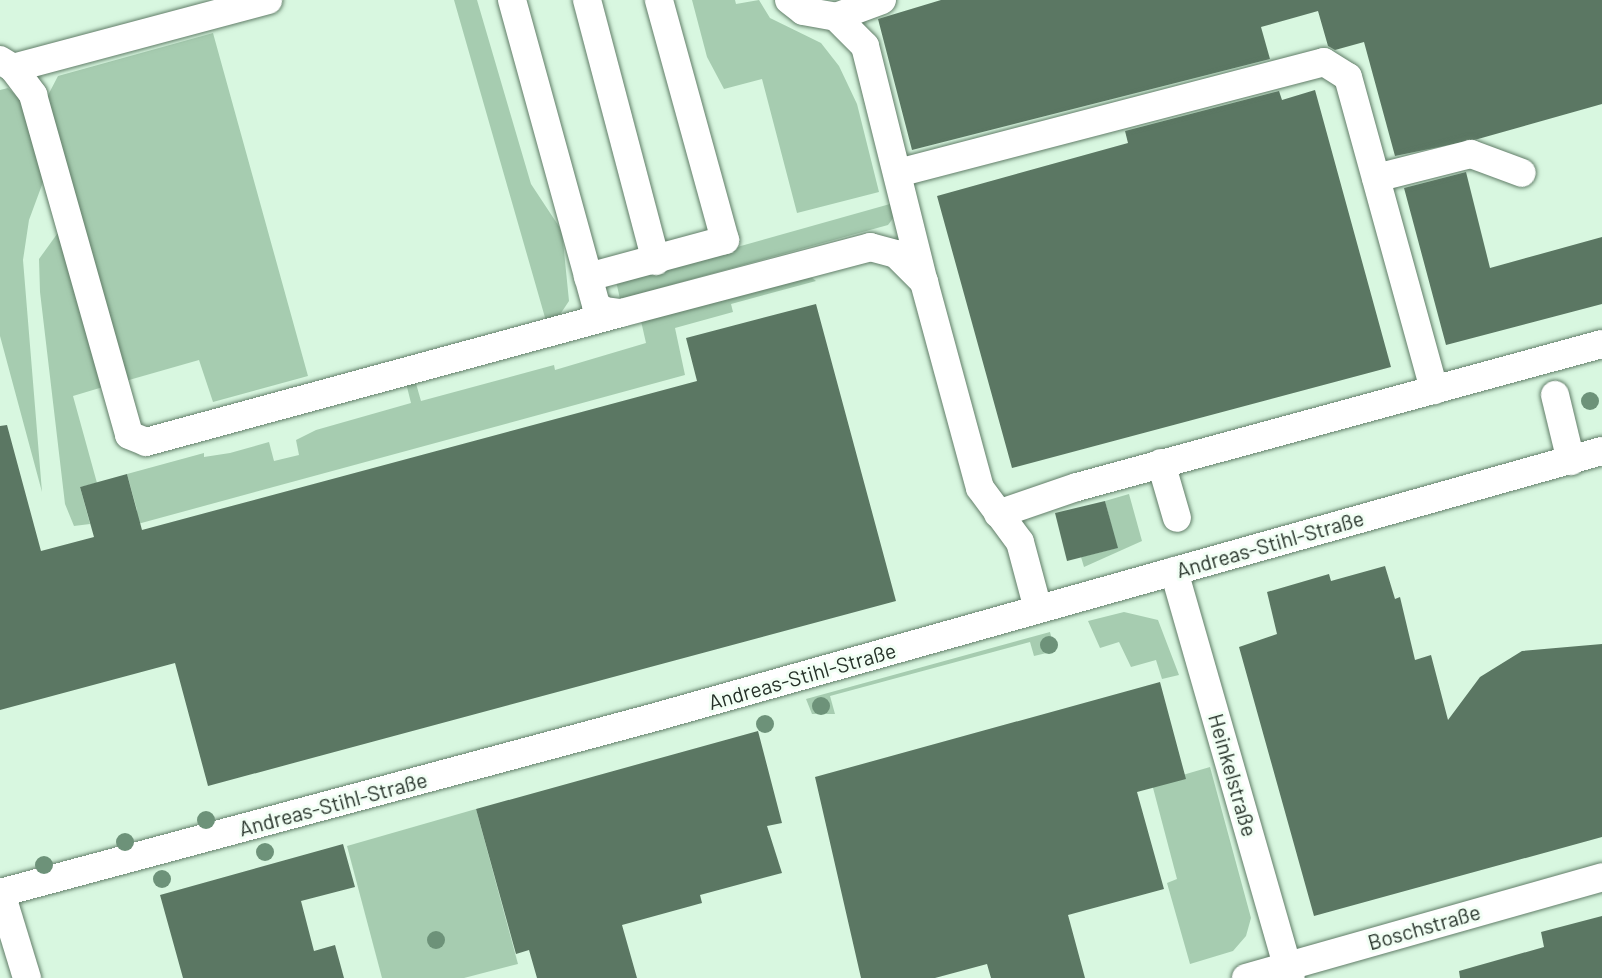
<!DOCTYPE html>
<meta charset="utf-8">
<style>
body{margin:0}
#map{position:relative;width:1602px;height:978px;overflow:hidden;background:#d8f7e0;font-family:Barlow,sans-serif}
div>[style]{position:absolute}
.green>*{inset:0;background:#a6ccb0}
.building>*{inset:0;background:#5b7763}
.roads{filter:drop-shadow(0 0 2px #617d68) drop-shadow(0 0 2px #617d68)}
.minor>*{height:28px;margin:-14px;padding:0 14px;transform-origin:14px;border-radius:14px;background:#fff}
.trees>*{width:18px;height:18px;margin:-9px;border-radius:50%;background:#6d9279}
span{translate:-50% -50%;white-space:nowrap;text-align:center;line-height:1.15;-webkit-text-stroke:6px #f2fff5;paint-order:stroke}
.street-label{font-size:21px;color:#243027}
</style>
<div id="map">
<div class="green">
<div style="clip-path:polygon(454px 0,477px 0,531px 184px,562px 231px,569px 301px,559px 316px,546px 321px)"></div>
<div style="clip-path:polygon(692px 0,735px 0,736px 4px,759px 0,770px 18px,821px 43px,839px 66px,857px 104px,879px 192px,797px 213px,762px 79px,724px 89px,707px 57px)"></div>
<div style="clip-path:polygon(213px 33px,308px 376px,213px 402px,199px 360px,122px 382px,46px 99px,58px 76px)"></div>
<div style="clip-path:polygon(8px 88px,28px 107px,46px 174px,29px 220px,23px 260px,42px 492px,0 336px,0 90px)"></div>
<div style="clip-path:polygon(890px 204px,894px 217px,888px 225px,620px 299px,616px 281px)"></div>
<div style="clip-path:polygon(60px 230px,103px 387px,73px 396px,97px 483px,80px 487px,90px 524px,74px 526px,65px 504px,40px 292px,39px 259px)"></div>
<div style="clip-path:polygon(811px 277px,816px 281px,731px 304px,733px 312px,675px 328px,685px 375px,134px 525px,137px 510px,127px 474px,204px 453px,204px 457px,230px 453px,269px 442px,274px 461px,299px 455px,296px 440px,316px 430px,411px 403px,406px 383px,415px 380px,421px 401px,554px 365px,555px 370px,646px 343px,641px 321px)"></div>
<div style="clip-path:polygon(1129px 494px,1142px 541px,1084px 567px,1081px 557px,1117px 548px,1105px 501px)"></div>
<div style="clip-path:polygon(1124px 612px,1158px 620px,1179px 675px,1162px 679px,1156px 660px,1131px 667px,1119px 642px,1100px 648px,1088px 621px)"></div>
<div style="clip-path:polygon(1050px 632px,1055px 651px,1034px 656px,1030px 642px,830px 696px,835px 714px,812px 714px,806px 699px)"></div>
<div style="clip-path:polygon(1210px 767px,1251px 918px,1246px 936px,1233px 951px,1190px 964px,1167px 883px,1177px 879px,1152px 784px)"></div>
<div style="clip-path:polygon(476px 809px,518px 964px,464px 978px,382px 978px,347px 846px)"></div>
</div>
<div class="building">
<div style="clip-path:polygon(941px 0,1602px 0,1602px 104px,1478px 139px,1395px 156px,1364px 42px,1335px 50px,1328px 46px,1318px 11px,1261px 27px,1270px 59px,912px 150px,878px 19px)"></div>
<div style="clip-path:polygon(1315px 90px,1391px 367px,1012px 468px,937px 196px,1128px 143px,1125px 131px,1279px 91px,1282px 100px)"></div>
<div style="clip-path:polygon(1466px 172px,1490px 268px,1602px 237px,1602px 304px,1446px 345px,1404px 188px)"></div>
<div style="clip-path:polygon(816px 304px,896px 601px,208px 786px,175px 663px,0 710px,0 426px,7px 425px,41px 551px,94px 537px,80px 487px,127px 474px,142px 530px,697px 381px,686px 338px)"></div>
<div style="clip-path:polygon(1105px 501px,1118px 548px,1067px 561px,1055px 513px)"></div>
<div style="clip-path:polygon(1385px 566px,1395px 599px,1400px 597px,1415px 660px,1431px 655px,1448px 720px,1480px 677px,1522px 651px,1602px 644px,1602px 837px,1314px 916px,1239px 647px,1277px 634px,1267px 592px,1329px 574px,1331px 581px)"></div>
<div style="clip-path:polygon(1160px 682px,1186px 779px,1137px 792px,1164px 889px,1068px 915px,1085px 978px,991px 978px,987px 964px,935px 978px,861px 978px,815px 777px)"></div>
<div style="clip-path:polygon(758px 731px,782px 823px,767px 826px,782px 873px,700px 895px,702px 903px,622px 925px,637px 978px,537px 978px,529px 950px,516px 954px,476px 809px)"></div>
<div style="clip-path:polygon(343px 844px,355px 887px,301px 901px,314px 951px,335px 945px,344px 978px,183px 978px,160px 895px)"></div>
<div style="clip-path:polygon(1602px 916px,1602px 978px,1460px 978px,1459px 971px,1544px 947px,1541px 932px)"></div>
</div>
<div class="roads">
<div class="minor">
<div style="left:512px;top:0;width:316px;rotate:74.6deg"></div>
<div style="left:596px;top:305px;width:10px;rotate:37deg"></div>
<div style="left:604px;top:311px;width:17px;rotate:7deg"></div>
<div style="left:621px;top:313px;width:258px;rotate:-14.8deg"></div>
<div style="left:870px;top:247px;width:27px;rotate:15deg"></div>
<div style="left:896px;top:254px;width:40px;rotate:45deg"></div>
<div style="left:924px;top:282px;width:213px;rotate:74.8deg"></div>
<div style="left:980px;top:488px;width:67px;rotate:53.5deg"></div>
<div style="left:1020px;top:542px;width:69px;rotate:75deg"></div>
<div style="left:587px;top:0;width:270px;rotate:75.2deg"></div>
<div style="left:789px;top:0;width:18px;rotate:38deg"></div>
<div style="left:803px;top:11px;width:34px;rotate:10deg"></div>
<div style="left:836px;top:17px;width:41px;rotate:45deg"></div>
<div style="left:865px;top:46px;width:243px;rotate:76deg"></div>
<div style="left:836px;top:17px;width:49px;rotate:-20.3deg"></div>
<div style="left:0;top:60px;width:15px;rotate:32deg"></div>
<div style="left:13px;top:68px;width:34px;rotate:53deg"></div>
<div style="left:33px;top:95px;width:353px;rotate:74.2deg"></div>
<div style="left:129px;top:435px;width:18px;rotate:22deg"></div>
<div style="left:146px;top:442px;width:492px;rotate:-15.2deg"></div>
<div style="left:13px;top:68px;width:264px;rotate:-14.9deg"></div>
<div style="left:898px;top:173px;width:440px;rotate:-14.6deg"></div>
<div style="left:1324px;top:62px;width:28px;rotate:32deg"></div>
<div style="left:1348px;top:77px;width:325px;rotate:74.6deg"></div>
<div style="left:1376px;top:178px;width:98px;rotate:-14.2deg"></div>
<div style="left:1471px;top:154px;width:54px;rotate:20.4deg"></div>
<div style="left:588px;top:277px;width:142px;rotate:-15.1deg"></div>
<div style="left:725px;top:240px;width:249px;rotate:-105.4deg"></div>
<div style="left:1555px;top:395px;width:68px;rotate:76.4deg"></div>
<div style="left:1161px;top:463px;width:57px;rotate:73.8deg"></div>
<div style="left:998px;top:514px;width:83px;rotate:-18.9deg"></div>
<div style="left:1077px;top:487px;width:544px;rotate:-15.24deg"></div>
<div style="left:1174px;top:571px;width:423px;rotate:74deg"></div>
<div style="left:0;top:893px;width:682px;rotate:-15.03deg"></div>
<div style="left:659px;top:716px;width:980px;rotate:-15.7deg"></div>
<div style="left:1px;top:893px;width:89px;rotate:73deg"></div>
<div style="left:1246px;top:978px;width:370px;rotate:-15.8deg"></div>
</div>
</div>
<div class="trees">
<div style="left:1590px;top:401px"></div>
<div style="left:1049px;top:645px"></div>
<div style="left:821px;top:706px"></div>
<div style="left:765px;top:724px"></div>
<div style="left:206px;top:820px"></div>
<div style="left:125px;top:842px"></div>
<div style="left:265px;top:852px"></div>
<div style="left:44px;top:865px"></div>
<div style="left:162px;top:879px"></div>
<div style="left:436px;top:940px"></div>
</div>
<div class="street-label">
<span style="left:1270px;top:544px;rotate:-16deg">Andreas-Stihl-Straße</span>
<span style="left:802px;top:676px;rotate:-16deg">Andreas-Stihl-Straße</span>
<span style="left:1233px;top:775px;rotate:74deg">Heinkelstraße</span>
<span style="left:333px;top:804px;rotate:-15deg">Andreas-Stihl-Straße</span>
<span style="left:1424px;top:927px;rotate:-16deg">Boschstraße</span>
</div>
</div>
